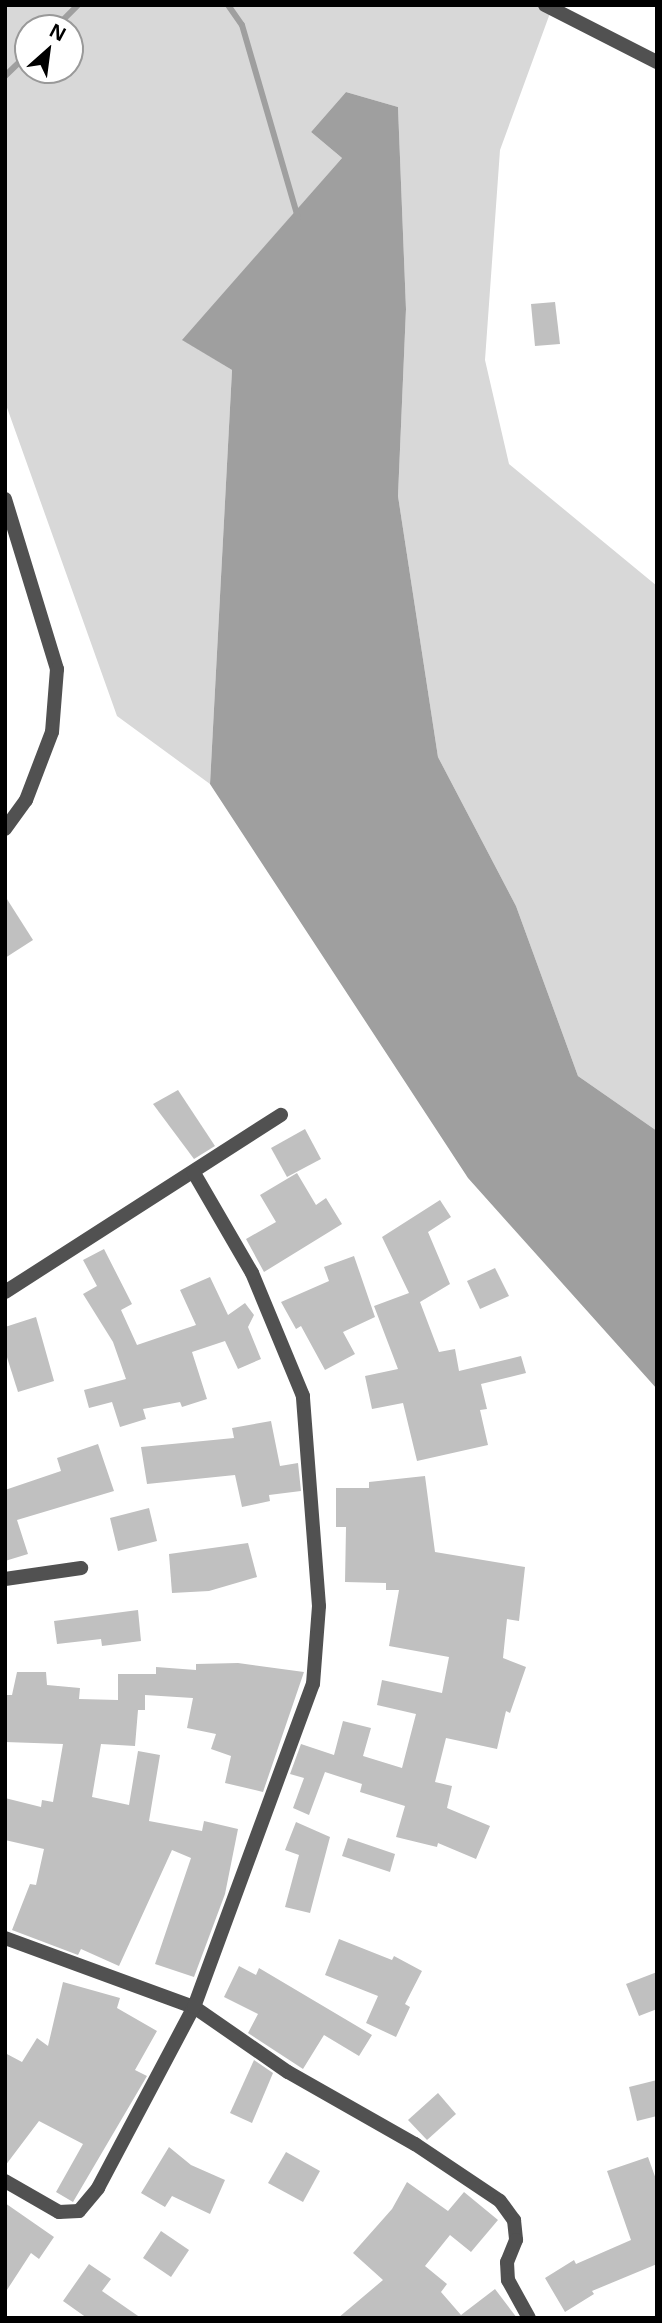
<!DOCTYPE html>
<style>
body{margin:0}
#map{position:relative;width:662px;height:2323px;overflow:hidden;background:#fff;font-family:"Open Sans",sans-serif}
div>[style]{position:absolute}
.green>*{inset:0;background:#d8d8d8}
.water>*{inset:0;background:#9f9f9f}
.stream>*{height:6px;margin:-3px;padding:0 3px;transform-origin:3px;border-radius:3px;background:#9f9f9f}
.building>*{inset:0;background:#c0c0c0}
.minor>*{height:14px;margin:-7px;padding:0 7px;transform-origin:7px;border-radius:7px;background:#515151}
.tertiary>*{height:14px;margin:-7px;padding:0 7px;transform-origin:7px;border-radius:7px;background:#515151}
span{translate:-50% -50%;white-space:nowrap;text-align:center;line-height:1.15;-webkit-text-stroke:7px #fff;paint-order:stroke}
.frame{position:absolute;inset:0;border:7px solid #000;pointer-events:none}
.north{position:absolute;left:14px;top:14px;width:70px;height:70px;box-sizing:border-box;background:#fff;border:2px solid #999;border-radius:50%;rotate:28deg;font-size:19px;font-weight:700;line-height:28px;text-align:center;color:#000}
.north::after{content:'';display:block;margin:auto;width:24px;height:32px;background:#000;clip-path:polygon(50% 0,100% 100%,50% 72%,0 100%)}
</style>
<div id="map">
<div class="green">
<div style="clip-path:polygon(evenodd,5px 5px,553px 5px,500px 150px,485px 360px,509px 464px,657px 586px,657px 1131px,578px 1076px,516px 906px,438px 757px,398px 496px,406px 309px,398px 107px,346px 92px,311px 132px,342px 158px,183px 340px,232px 370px,210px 784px,117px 716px,5px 402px,5px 5px,28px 28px,70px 28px,70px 70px,28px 70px,28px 28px)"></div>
</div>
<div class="water">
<div style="clip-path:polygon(346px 92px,398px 107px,406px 309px,398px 496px,438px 757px,516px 906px,578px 1076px,657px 1131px,657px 1389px,468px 1178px,210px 784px,232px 370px,182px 340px,342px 158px,311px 132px)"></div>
</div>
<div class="stream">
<div style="left:228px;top:5px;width:24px;rotate:55deg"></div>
<div style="left:242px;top:25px;width:201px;rotate:73.8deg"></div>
<div style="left:55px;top:28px;width:33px;rotate:-45deg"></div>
<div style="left:5px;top:76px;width:32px;rotate:-44deg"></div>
</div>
<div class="building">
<div style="clip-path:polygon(555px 302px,560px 344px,535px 346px,531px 304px)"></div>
<div style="clip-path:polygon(5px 896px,33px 940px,5px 958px)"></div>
<div style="clip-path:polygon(178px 1090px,215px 1146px,194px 1159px,153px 1104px)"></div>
<div style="clip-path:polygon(305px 1129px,321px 1159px,287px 1177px,271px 1148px)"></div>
<div style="clip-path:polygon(297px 1173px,316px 1205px,326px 1198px,342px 1224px,264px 1272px,246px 1239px,276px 1222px,260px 1195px)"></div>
<div style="clip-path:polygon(440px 1200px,451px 1217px,428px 1232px,450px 1284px,420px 1302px,439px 1352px,455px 1349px,459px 1371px,521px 1356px,526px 1373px,481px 1384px,487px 1409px,480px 1410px,488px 1445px,417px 1461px,403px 1403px,372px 1409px,365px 1376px,398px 1369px,374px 1306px,409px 1293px,382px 1237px)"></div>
<div style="clip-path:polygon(104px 1249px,132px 1304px,121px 1310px,137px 1345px,196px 1325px,180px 1290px,210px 1277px,228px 1315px,245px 1303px,254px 1315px,248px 1327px,261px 1359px,238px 1369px,225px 1341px,192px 1352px,207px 1399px,182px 1407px,180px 1402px,143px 1409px,146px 1419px,120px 1427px,112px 1402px,89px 1408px,84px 1390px,126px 1379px,113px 1342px,83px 1294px,97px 1286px,83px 1260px)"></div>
<div style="clip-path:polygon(354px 1256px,375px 1317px,343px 1332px,355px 1354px,325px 1370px,301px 1326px,296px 1329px,281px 1302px,329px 1281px,324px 1267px)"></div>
<div style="clip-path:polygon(495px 1268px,509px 1296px,480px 1309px,467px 1281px)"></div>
<div style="clip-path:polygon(36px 1317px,54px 1381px,18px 1392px,5px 1351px,5px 1327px)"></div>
<div style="clip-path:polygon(271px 1421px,280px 1466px,298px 1463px,301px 1491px,269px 1495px,270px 1501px,242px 1507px,235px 1475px,147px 1484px,141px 1447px,234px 1438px,232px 1428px)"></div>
<div style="clip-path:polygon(98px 1444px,114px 1491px,17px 1520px,28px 1554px,5px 1561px,5px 1490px,61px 1471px,57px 1458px)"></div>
<div style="clip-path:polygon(425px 1476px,435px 1552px,525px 1567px,519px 1621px,507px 1619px,503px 1658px,526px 1667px,510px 1713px,506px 1711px,497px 1749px,446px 1738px,435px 1782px,452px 1786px,447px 1808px,490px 1826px,476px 1859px,438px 1843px,437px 1847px,396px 1837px,405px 1806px,360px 1792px,362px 1784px,325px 1772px,309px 1815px,293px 1808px,304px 1778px,290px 1774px,301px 1744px,334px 1755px,343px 1721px,371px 1728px,363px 1756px,402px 1768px,416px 1714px,377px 1705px,382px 1680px,442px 1693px,449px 1657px,389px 1646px,399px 1590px,386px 1590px,386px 1583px,345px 1582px,346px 1527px,336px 1527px,336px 1488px,369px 1488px,369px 1482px)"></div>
<div style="clip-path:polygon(149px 1508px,157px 1541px,118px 1551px,110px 1518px)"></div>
<div style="clip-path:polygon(248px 1543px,257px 1577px,209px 1591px,172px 1593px,169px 1554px)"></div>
<div style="clip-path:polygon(138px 1610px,141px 1641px,102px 1646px,101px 1639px,57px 1644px,54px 1621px)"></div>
<div style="clip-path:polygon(238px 1663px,304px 1672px,263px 1792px,225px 1783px,231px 1756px,211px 1749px,216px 1734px,187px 1728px,193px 1698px,145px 1695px,145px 1710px,138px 1710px,135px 1746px,101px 1744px,92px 1797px,129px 1805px,138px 1751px,160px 1755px,149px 1821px,202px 1831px,204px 1821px,238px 1829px,225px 1894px,194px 1977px,155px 1964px,191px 1858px,172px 1850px,119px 1966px,81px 1949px,78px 1955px,12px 1930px,30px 1884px,36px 1885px,44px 1849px,5px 1840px,5px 1798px,41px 1807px,42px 1800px,53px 1802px,63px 1744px,5px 1742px,5px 1695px,12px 1695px,17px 1672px,46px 1672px,47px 1685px,80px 1688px,79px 1699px,118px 1700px,118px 1674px,156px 1674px,156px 1667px,196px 1670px,196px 1664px)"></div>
<div style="clip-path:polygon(296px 1822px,330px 1837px,310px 1913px,285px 1907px,299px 1855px,285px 1850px)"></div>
<div style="clip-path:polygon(348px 1838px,395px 1854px,390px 1872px,342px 1856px)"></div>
<div style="clip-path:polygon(339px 1939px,392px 1960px,394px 1956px,422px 1971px,405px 2004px,410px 2007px,396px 2037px,366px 2023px,378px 1996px,325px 1975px)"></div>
<div style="clip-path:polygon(239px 1966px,256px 1975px,259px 1968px,372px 2035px,359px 2056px,324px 2035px,303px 2069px,248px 2033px,258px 2014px,224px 1997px)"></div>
<div style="clip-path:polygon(657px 1972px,657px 2009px,639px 2016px,626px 1984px)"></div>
<div style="clip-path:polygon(63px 1982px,120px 1998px,117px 2008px,157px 2031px,135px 2070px,147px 2076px,73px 2202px,56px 2192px,83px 2144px,39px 2121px,5px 2166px,5px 2053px,22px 2062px,37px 2038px,48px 2046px)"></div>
<div style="clip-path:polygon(254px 2060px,273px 2073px,252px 2123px,230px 2113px)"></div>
<div style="clip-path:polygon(657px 2080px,657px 2116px,637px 2121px,629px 2087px)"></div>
<div style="clip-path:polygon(438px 2093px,456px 2114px,427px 2140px,408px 2120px)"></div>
<div style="clip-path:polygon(169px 2147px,191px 2165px,225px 2180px,210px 2214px,172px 2196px,165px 2207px,141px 2193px)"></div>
<div style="clip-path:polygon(286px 2152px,320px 2171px,303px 2202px,268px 2183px)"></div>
<div style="clip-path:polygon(648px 2157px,657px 2182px,657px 2264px,592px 2291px,594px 2294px,565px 2312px,545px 2278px,574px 2260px,576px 2264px,631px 2240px,607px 2171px)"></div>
<div style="clip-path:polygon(407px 2182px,448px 2211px,464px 2192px,498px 2220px,471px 2252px,450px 2235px,425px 2266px,447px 2284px,441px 2292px,461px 2315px,495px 2289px,517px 2318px,338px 2318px,383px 2280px,353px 2253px,392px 2209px)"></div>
<div style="clip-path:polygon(5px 2203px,54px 2237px,39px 2259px,31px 2253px,5px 2293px)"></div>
<div style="clip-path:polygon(161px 2231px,189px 2250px,171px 2277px,143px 2258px)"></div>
<div style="clip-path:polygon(89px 2264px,111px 2279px,102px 2291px,141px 2318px,87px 2318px,63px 2301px)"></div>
</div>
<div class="minor">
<div style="left:5px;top:499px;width:178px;rotate:73deg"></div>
<div style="left:57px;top:669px;width:63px;rotate:94.5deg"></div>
<div style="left:52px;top:732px;width:73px;rotate:110.9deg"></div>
<div style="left:26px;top:800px;width:36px;rotate:126deg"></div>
<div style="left:5px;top:1292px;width:328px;rotate:-32.7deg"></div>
<div style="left:5px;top:1579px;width:77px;rotate:-8.2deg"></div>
<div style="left:5px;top:1938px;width:201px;rotate:20.1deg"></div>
<div style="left:194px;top:2007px;width:114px;rotate:34.7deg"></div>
<div style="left:288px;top:2072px;width:146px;rotate:29.6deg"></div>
<div style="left:415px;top:2144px;width:102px;rotate:33.8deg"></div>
<div style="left:500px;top:2201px;width:24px;rotate:54deg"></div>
<div style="left:514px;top:2220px;width:20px;rotate:84deg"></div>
<div style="left:516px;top:2240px;width:24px;rotate:112deg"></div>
<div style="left:507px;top:2262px;width:18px;rotate:87deg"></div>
<div style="left:508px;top:2280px;width:43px;rotate:61.1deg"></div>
<div style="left:5px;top:2181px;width:62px;rotate:29.9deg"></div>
<div style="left:59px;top:2212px;width:20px;rotate:-3deg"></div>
<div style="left:79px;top:2211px;width:30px;rotate:-50deg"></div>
<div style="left:98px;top:2188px;width:205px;rotate:-62.1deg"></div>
<div style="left:194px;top:2007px;width:344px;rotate:-69.8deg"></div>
<div style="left:313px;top:1684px;width:78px;rotate:-85.6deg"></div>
<div style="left:319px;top:1606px;width:211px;rotate:-94.4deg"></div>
<div style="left:303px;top:1396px;width:133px;rotate:-112.5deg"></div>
<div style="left:252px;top:1273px;width:116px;rotate:-120.1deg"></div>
</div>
<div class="tertiary">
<div style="left:545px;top:5px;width:126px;rotate:27deg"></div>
</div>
<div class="frame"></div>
<div class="north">N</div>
</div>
